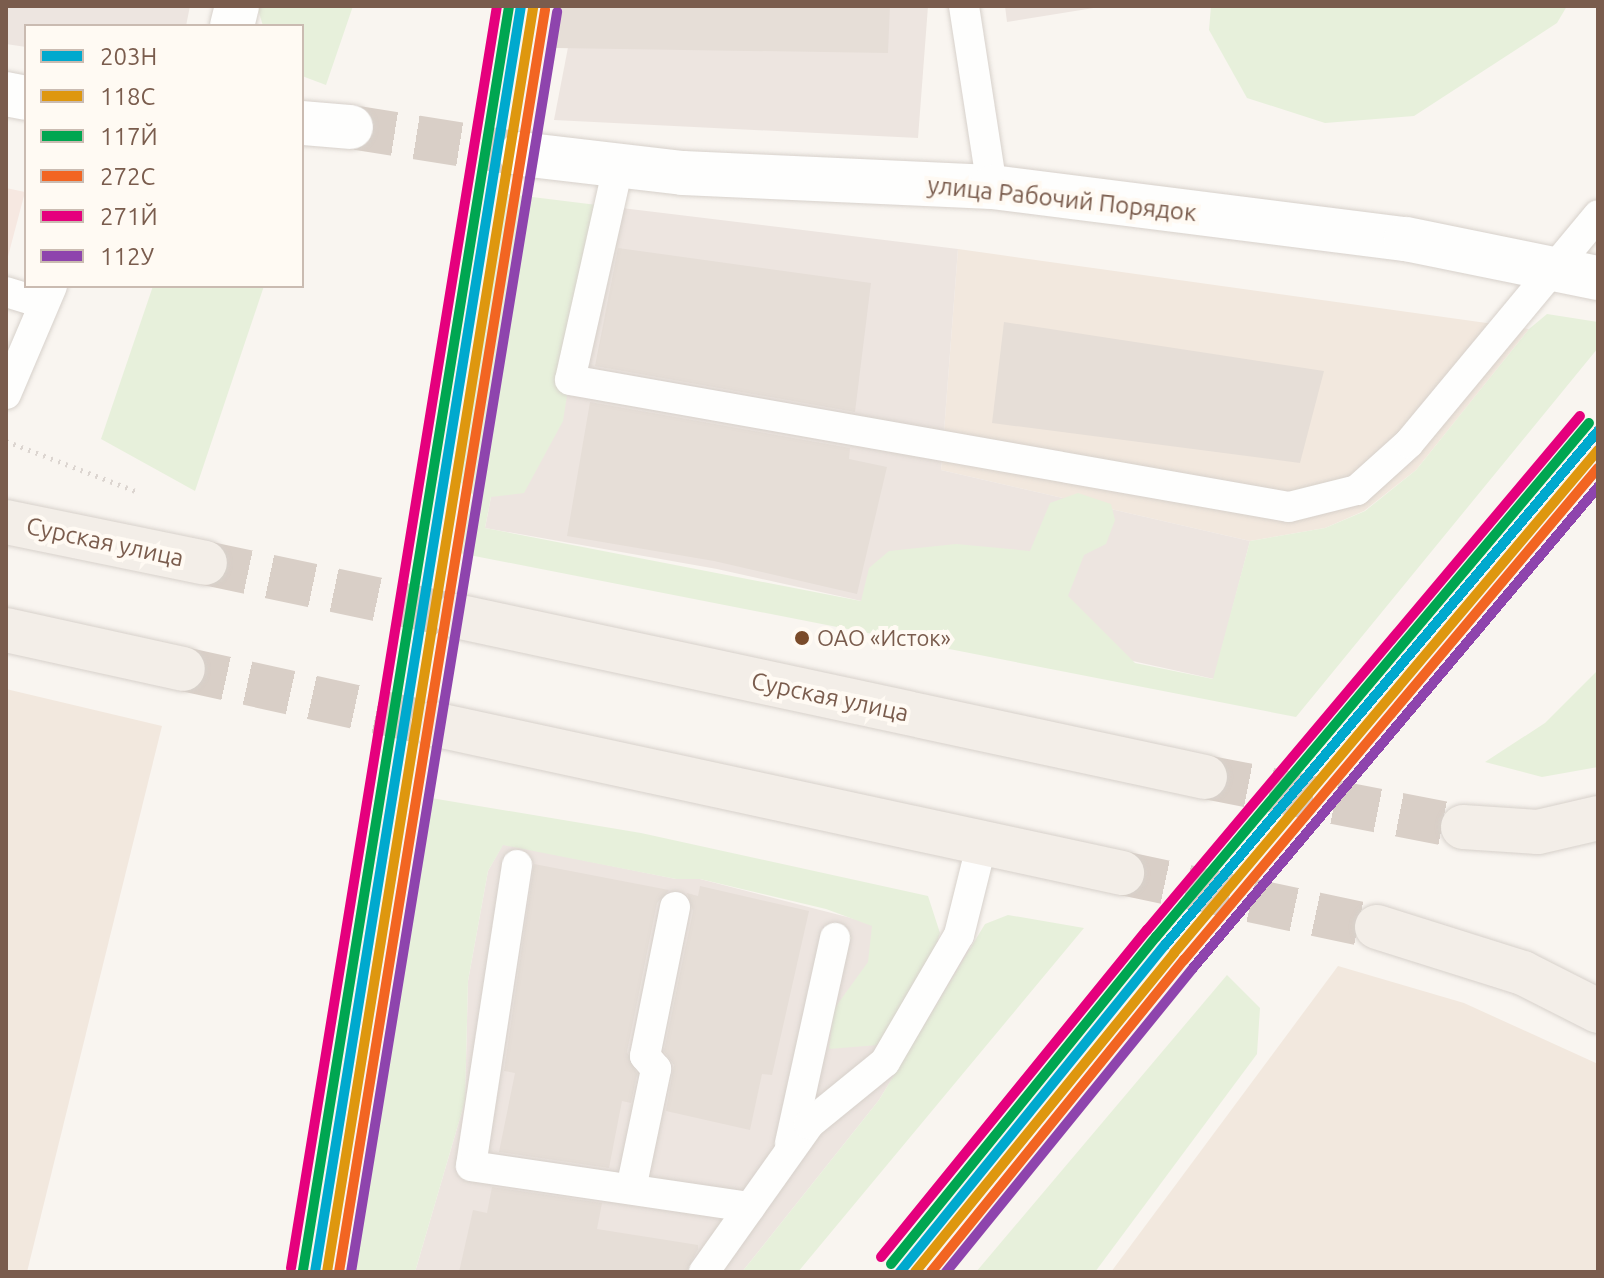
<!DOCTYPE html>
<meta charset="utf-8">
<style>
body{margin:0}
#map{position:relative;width:1604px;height:1278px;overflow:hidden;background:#f9f5f0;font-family:Ubuntu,sans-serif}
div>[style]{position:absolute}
.residential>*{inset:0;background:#f2e8de}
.commercial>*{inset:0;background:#f6e8e1}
.industrial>*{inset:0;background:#ede5e0}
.green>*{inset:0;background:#e7f0db}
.building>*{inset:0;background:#e6ded7}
.minor-tunnel>*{height:44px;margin-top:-22px;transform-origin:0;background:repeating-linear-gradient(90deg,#d9cfc7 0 44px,transparent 0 66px)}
.primary-tunnel>*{height:44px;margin-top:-22px;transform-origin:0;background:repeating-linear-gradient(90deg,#d9cfc7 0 44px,transparent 0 66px)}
.path>*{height:5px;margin-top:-2.5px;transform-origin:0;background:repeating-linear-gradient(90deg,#dcd5d0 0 2px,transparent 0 8px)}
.roads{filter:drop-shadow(0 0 2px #d7d1cb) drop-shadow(0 0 2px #d7d1cb)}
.service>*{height:30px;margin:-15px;padding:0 15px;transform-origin:15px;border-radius:15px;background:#fefefd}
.minor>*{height:44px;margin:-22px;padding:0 22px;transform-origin:22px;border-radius:22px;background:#fefefd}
.primary>*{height:44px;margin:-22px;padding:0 22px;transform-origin:22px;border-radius:22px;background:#f3eee8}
.rail-1>*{height:10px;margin:-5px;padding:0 5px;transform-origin:5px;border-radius:5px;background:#00a9ce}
.rail-2>*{height:10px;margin:-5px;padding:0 5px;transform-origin:5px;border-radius:5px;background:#de970f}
.rail-3>*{height:10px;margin:-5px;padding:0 5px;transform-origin:5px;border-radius:5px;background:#00a651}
.rail-4>*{height:10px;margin:-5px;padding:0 5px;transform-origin:5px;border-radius:5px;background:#f26522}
.rail-5>*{height:10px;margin:-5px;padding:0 5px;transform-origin:5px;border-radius:5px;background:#e5007d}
.rail-6>*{height:10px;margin:-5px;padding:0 5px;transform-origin:5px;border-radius:5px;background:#8e44ad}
.dots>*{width:22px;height:22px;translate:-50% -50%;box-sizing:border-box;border:4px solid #fffaf3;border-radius:50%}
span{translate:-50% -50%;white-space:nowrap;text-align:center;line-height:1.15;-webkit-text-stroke:8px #fffaf3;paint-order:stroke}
.bus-label{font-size:22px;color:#7a5c4d}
.left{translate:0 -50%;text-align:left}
.street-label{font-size:24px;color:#7a5c4d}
.frame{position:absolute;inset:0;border:8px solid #7a5c4d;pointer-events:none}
.legend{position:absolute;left:24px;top:24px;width:280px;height:264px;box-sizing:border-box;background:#fffaf3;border:2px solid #cabbb1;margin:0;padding:10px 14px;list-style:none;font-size:24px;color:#7a5c4d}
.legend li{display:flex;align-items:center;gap:16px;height:40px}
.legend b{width:40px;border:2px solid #cabbb1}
</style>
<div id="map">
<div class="residential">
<div style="clip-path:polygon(958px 249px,1529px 329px,1416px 470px,1364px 511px,1325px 528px,1250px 541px,941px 470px)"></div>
<div style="clip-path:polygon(6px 689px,162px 726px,27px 1272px,6px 1272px)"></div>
<div style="clip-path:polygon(1338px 966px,1464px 1003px,1598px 1064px,1598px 1272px,1111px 1272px)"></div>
</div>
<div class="commercial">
<div style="clip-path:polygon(6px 188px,25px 192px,6px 264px)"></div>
</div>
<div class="industrial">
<div style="clip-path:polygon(6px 6px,190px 6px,186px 26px,26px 26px,26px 47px,6px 44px)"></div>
<div style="clip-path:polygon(576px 6px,928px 6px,918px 138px,554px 120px)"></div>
<div style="clip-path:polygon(1005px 6px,1106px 6px,1007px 22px)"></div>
<div style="clip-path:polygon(597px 205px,958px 249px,941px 470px,1250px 541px,1214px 679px,717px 569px,485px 528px,491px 497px)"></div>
<div style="clip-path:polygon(503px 844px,676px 879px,700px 879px,971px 949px,879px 1100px,742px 1272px,415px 1272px,465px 1101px,468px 981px,488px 871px)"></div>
</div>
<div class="green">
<div style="clip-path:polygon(257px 6px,353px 6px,326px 85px,302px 76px,302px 26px,263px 26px)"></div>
<div style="clip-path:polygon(1211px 6px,1567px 6px,1557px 23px,1414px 116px,1325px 123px,1247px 98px,1209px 30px)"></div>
<div style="clip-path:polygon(501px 193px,597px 205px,563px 421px,524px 493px,491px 497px,485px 528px,861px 601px,869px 568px,889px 551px,956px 544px,1030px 551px,1050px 503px,1078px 493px,1111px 504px,1115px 520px,1106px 544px,1084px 555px,1068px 596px,1135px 663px,1213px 679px,1250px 541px,1325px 528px,1365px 511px,1416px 470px,1529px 329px,1547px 314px,1598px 322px,1598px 348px,1296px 717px,459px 553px,473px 495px,452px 473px)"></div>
<div style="clip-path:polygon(153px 286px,264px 286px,195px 491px,101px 439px)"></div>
<div style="clip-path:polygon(1598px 670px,1598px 767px,1542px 777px,1485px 762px,1545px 723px)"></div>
<div style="clip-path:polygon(431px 798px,641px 833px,928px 896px,940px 933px,932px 956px,878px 1045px,829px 1049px,834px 1009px,868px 962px,872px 926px,826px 909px,700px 879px,676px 879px,503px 845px,488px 871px,468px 981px,465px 1101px,415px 1272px,351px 1272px)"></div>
<div style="clip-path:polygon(1008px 915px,1084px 928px,798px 1272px,742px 1272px,879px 1100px,985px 924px)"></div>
<div style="clip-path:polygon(1227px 975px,1260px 1008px,1257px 1054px,1095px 1272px,976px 1272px)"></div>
</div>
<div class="building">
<div style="clip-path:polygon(556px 6px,890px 6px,888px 53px,556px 48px)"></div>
<div style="clip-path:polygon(618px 248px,871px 283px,855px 412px,595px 366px)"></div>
<div style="clip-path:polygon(1004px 322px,1324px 371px,1300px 463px,992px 423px)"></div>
<div style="clip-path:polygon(590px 402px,850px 448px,849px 459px,887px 467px,857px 594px,714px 561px,567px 536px)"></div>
<div style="clip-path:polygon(534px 864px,669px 890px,657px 903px,627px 1052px,637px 1074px,631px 1103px,622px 1101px,609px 1168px,499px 1152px,515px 1073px,504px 1071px)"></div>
<div style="clip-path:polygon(700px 886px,809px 911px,772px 1075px,762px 1074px,750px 1130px,666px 1111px,674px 1065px,664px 1051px,693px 911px,687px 893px,698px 896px)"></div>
<div style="clip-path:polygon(492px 1187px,602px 1203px,597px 1229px,698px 1245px,698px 1249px,686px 1272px,459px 1272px,473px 1210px,487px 1213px)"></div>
</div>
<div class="minor-tunnel">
<div style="left:351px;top:127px;width:172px;rotate:9deg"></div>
</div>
<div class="primary-tunnel">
<div style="left:205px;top:563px;width:257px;rotate:11.9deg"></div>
<div style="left:183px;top:669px;width:256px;rotate:12.4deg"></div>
<div style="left:1205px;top:777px;width:263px;rotate:11deg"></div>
<div style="left:1122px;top:873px;width:261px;rotate:12deg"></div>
</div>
<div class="path">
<div style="left:6px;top:441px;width:142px;rotate:21.1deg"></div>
</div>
<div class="roads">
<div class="service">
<div style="left:964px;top:6px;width:183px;rotate:81.2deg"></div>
<div style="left:618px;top:167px;width:218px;rotate:102.7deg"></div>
<div style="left:570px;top:380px;width:730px;rotate:10.02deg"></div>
<div style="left:1289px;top:507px;width:70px;rotate:-14deg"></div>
<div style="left:1357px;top:490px;width:70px;rotate:-42.1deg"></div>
<div style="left:1409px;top:443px;width:296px;rotate:-50.3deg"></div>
<div style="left:6px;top:292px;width:39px;rotate:17deg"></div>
<div style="left:6px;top:394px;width:117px;rotate:-66.9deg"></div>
<div style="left:517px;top:865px;width:304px;rotate:98.7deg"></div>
<div style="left:471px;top:1166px;width:282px;rotate:8.4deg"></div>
<div style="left:790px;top:1143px;width:210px;rotate:-77.6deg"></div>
<div style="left:631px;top:1189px;width:123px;rotate:-78.2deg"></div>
<div style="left:656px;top:1069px;width:17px;rotate:-130deg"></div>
<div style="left:645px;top:1056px;width:152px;rotate:-78.6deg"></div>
<div style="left:704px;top:1272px;width:181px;rotate:-54.6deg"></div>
<div style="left:809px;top:1124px;width:98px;rotate:-39.2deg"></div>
<div style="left:885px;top:1062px;width:147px;rotate:-59.8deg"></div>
<div style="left:959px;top:935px;width:95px;rotate:-76deg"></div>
</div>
<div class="minor">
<div style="left:232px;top:26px;width:21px;rotate:-76deg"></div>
<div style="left:6px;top:94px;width:20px;rotate:11deg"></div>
<div style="left:302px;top:123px;width:49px;rotate:4.7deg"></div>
<div style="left:521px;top:154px;width:163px;rotate:6.7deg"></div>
<div style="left:683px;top:173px;width:309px;rotate:2.6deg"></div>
<div style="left:992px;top:187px;width:417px;rotate:7.2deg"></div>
<div style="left:1406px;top:239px;width:196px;rotate:11.5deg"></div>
</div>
<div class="primary">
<div style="left:6px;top:522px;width:203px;rotate:11.6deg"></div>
<div style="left:456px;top:616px;width:766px;rotate:12.13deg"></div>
<div style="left:6px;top:630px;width:181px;rotate:12.4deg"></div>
<div style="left:433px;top:724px;width:705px;rotate:12.2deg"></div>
<div style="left:1463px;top:827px;width:75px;rotate:3.8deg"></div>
<div style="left:1538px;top:832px;width:62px;rotate:-13.1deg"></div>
<div style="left:1377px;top:927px;width:153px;rotate:17.5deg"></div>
<div style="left:1523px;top:973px;width:84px;rotate:26.9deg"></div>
</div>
</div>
<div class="rail-1">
<div style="left:315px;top:1272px;width:1283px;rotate:-80.76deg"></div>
<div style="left:900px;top:1272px;width:421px;rotate:-51deg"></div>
<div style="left:1165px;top:945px;width:672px;rotate:-49.89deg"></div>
</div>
<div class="rail-2">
<div style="left:327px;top:1272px;width:1281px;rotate:-80.74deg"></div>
<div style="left:915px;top:1272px;width:411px;rotate:-50.9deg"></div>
<div style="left:1174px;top:953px;width:658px;rotate:-49.87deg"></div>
</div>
<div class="rail-3">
<div style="left:891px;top:1264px;width:421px;rotate:-51deg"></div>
<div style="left:1156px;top:937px;width:672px;rotate:-49.89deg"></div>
<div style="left:303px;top:1270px;width:1281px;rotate:-80.74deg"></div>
</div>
<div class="rail-4">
<div style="left:339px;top:1272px;width:1279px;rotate:-80.73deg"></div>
<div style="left:931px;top:1272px;width:402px;rotate:-51deg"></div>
<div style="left:1184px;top:960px;width:643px;rotate:-49.92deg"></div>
</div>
<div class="rail-5">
<div style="left:881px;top:1257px;width:422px;rotate:-50.9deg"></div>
<div style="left:1147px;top:930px;width:672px;rotate:-49.89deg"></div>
<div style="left:291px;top:1268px;width:1279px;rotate:-80.73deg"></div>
</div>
<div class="rail-6">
<div style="left:351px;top:1272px;width:1277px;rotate:-80.71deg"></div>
<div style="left:946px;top:1272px;width:392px;rotate:-50.9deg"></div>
<div style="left:1193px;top:968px;width:629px;rotate:-49.9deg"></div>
</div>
<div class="dots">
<div style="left:802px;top:638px;background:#7a4b2a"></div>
</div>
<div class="bus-label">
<span class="left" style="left:817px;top:638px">ОАО «Исток»</span>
</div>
<div class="street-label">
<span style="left:1062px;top:199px;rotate:6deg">улица Рабочий Порядок</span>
<span style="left:105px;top:542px;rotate:12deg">Сурская улица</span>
<span style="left:830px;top:697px;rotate:12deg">Сурская улица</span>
</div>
<div class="frame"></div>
<ul class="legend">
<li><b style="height:10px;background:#00a9ce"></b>203Н</li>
<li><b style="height:10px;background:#de970f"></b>118С</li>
<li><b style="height:10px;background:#00a651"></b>117Й</li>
<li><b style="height:10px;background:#f26522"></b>272С</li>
<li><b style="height:10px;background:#e5007d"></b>271Й</li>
<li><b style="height:10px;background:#8e44ad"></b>112У</li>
</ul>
</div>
